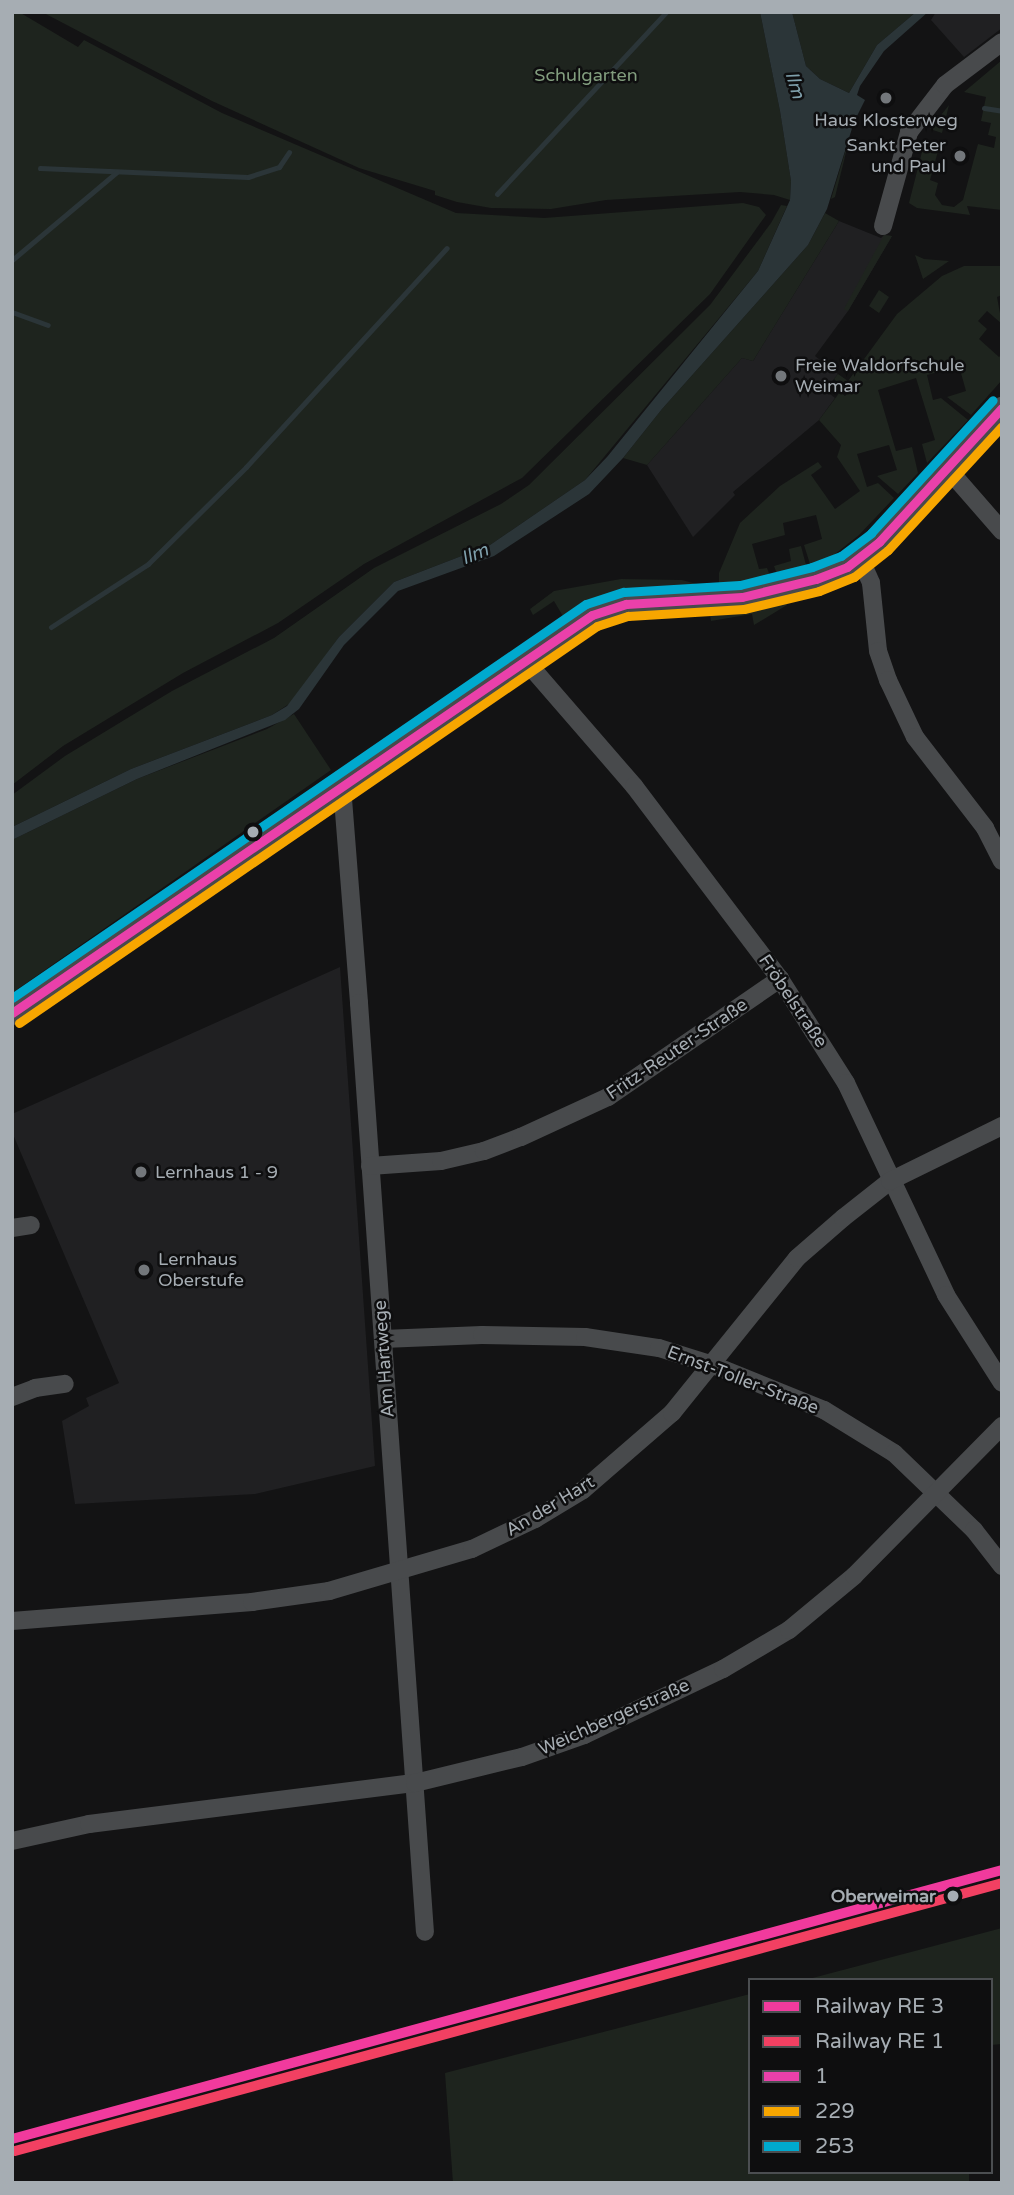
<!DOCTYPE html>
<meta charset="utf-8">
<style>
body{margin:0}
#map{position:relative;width:1014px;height:2195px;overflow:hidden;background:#131314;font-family:"Varela Round",sans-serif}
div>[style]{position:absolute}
.built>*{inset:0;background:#202022}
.green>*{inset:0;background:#1e241e}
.water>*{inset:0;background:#2b3538}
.stream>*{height:5px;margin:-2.5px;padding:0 2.5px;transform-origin:2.5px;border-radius:2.5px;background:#2b3538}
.minor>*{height:18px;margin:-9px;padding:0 9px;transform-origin:9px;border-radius:9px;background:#484a4c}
.tertiary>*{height:23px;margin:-11.5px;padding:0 11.5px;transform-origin:11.5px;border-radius:11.5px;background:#484a4c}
.bus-1>*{height:9px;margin:-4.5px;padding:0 4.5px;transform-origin:4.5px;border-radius:4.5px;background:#ea40aa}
.bus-2>*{height:9px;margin:-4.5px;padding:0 4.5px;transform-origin:4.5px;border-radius:4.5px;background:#f7a600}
.bus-3>*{height:9px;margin:-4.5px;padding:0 4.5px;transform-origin:4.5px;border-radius:4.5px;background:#00a9ce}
.rail-1>*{height:10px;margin:-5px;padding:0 5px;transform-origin:5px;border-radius:5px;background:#f13a9d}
.rail-2>*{height:10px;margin:-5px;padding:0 5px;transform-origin:5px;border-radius:5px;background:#f24062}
.dots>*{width:19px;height:19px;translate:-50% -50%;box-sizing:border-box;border:4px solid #0e0e0f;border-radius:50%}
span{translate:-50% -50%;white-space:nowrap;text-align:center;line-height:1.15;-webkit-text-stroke:5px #0e0e0f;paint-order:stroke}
.park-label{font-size:18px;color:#829d7e}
.poi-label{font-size:18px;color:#a6adb3}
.right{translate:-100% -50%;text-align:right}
.left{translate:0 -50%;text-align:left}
.street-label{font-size:18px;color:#a6adb3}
.stop-label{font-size:18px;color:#a6adb3;font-weight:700}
.water-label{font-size:19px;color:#7fa0ac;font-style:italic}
.frame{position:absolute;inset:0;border:14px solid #a6adb3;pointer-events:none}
.legend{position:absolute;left:748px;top:1978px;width:245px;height:196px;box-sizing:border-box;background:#0e0e0f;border:2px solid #4b4e51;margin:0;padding:9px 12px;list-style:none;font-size:21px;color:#a6adb3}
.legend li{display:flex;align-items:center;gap:14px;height:35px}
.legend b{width:35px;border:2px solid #4b4e51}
</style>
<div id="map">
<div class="built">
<div style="clip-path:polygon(936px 12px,1002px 12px,1002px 28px,964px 57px,931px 20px)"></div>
<div style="clip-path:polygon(839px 221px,881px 238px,884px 235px,892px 236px,848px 311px,815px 356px,838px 374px,825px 390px,835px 398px,819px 420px,733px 492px,735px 495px,693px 537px,647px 465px,742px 358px,753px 361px)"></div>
<div style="clip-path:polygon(340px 967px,375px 1466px,255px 1494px,75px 1504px,62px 1421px,89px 1406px,86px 1398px,119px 1383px,12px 1132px,12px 1114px)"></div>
</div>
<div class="green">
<div style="clip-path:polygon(12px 12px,19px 12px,78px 47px,84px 40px,222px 113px,456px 213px,544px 218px,743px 203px,759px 207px,766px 215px,710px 294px,522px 478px,364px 564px,278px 623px,183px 673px,63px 746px,12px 785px)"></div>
<div style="clip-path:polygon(42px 12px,760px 12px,780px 111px,791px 181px,790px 200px,774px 195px,740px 192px,606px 200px,551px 209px,491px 208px,457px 202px,435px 195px,435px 191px,359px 168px,212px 101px)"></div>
<div style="clip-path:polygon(792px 12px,916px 12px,877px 45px,849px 93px,820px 79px,806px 66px)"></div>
<div style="clip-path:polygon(1002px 60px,1002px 210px,967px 206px,970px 215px,917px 208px,909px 203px,925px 140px,940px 144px,930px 180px,938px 183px,935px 195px,942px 205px,954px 207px,963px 200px,978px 144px,994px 148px,996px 137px,988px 135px,991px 123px,981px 121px,986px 97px,964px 92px)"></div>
<div style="clip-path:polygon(949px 105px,942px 133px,930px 129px,934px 124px)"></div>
<div style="clip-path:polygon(850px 136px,835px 197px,831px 199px)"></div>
<div style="clip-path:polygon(781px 205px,787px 206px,758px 271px,585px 480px,490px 545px,394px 582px,339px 637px,292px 702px,272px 715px,131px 769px,12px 827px,12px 795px,65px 756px,172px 691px,274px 638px,374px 568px,501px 504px,529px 485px,710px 305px,771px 223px)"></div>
<div style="clip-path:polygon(825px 213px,839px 221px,753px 361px,742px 358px,647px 465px,623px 458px,662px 409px,808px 245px)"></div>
<div style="clip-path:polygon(884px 235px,892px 236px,848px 311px,844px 309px)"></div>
<div style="clip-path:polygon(915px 255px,924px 259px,949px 261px,923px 279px)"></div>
<div style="clip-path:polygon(964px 266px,1002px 266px,1002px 295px,997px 297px,1002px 324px,987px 311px,978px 321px,987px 329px,979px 339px,999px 357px,1002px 354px,1002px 380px,971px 415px,947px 397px,966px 391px,959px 366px,927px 375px,933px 400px,941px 398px,968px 420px,927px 463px,922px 444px,935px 440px,916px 378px,878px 390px,896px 451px,912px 447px,918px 473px,898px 494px,877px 476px,897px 470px,889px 445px,857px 454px,867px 487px,878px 483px,894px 498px,859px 535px,830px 558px,810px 564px,804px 545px,822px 539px,816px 515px,783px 523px,785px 535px,752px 544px,759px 569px,767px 568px,770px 576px,719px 588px,719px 573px,740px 523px,780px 486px,818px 462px,822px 467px,811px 475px,835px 509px,860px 491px,837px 457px,841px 445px,819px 420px,840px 392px,845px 396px,849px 392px,834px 379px,838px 374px,848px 381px,897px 314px,942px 276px)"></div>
<div style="clip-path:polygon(879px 290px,889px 297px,879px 313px,869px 306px)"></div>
<div style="clip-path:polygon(801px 546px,806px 565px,777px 574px,774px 566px,791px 561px,789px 549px)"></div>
<div style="clip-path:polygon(621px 579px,682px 580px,700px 585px,701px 591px,590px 606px,564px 618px,554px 601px,533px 615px,530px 609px,554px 591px)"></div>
<div style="clip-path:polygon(785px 600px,787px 605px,754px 625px,752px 614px,711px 621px,710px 614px)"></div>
<div style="clip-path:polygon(294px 714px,331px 770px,12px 993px,12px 840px,137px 779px,267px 729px)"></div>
<div style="clip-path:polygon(1002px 1928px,1002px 2044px,991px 2045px,991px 1980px,805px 1980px)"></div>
<div style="clip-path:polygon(750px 1994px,750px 2172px,969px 2172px,969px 2183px,453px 2183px,445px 2073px)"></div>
</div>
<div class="water">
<div style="clip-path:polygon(760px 12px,792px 12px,806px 66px,820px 79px,849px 93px,877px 45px,916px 12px,928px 12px,884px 51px,860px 86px,857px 95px,865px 100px,854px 122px,827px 209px,808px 245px,662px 409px,623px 458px,589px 494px,494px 556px,398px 591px,344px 645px,299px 709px,285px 720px,137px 779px,12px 840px,12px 827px,131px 769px,272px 715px,287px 706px,339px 637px,394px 582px,490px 545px,585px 480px,607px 457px,758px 271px,790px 200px,791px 181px,780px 111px)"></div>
</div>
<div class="stream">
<div style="left:984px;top:108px;width:18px;rotate:9deg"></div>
<div style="left:40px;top:168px;width:208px;rotate:2.5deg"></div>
<div style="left:248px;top:177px;width:33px;rotate:-18deg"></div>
<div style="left:279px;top:167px;width:18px;rotate:-56deg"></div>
<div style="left:497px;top:194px;width:248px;rotate:-47.1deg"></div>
<div style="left:12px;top:260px;width:137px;rotate:-40deg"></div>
<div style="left:12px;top:312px;width:38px;rotate:20deg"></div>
<div style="left:51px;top:627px;width:116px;rotate:-33deg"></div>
<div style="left:148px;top:564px;width:138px;rotate:-44.7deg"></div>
<div style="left:246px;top:467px;width:297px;rotate:-47.5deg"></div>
</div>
<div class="minor">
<div style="left:883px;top:226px;width:98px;rotate:-74.5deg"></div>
<div style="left:909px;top:132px;width:59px;rotate:-52.5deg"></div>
<div style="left:945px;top:85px;width:71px;rotate:-37deg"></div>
<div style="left:947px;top:468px;width:84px;rotate:48.9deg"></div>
<div style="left:860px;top:558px;width:27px;rotate:66deg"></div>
<div style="left:871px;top:583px;width:68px;rotate:84.1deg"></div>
<div style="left:878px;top:651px;width:31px;rotate:71deg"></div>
<div style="left:888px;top:680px;width:63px;rotate:64.7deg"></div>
<div style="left:915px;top:737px;width:115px;rotate:52.4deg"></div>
<div style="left:985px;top:828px;width:37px;rotate:63deg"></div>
<div style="left:524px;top:659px;width:168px;rotate:49.1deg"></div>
<div style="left:634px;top:786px;width:242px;rotate:52.9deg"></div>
<div style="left:780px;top:979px;width:123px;rotate:57.6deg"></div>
<div style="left:846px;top:1083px;width:234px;rotate:64.7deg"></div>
<div style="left:946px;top:1295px;width:104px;rotate:57.5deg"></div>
<div style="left:336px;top:789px;width:12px;rotate:55deg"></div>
<div style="left:343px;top:799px;width:205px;rotate:85.5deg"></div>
<div style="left:359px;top:1003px;width:931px;rotate:85.94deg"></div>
<div style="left:370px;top:1166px;width:71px;rotate:-4deg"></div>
<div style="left:441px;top:1161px;width:44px;rotate:-13.1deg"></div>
<div style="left:484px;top:1151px;width:40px;rotate:-21deg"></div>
<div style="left:521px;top:1137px;width:96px;rotate:-24.7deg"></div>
<div style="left:608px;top:1097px;width:209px;rotate:-34.5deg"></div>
<div style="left:12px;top:1228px;width:19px;rotate:-9deg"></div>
<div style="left:383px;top:1339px;width:99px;rotate:-2.3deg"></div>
<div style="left:482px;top:1335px;width:103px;rotate:1.1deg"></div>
<div style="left:585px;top:1337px;width:75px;rotate:8.5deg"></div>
<div style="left:659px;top:1348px;width:57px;rotate:17.5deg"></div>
<div style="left:713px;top:1365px;width:120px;rotate:22.1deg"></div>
<div style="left:824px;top:1410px;width:82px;rotate:31.6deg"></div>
<div style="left:894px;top:1453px;width:111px;rotate:43.9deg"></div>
<div style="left:974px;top:1530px;width:46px;rotate:52.1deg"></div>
<div style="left:12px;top:1397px;width:25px;rotate:-21deg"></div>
<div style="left:35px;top:1388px;width:30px;rotate:-8deg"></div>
<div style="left:12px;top:1621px;width:241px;rotate:-4.5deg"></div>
<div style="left:252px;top:1602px;width:78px;rotate:-8.1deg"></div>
<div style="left:329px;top:1591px;width:149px;rotate:-16.4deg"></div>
<div style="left:472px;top:1549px;width:70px;rotate:-25.5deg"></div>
<div style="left:535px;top:1519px;width:56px;rotate:-31.1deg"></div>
<div style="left:583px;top:1490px;width:118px;rotate:-40.9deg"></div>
<div style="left:672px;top:1413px;width:199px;rotate:-51.1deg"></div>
<div style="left:797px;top:1258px;width:61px;rotate:-41deg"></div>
<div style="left:843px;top:1218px;width:60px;rotate:-38.2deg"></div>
<div style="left:890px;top:1181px;width:125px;rotate:-26.2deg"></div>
<div style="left:12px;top:1841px;width:79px;rotate:-12.4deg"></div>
<div style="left:89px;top:1824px;width:329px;rotate:-7.2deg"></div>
<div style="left:415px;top:1783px;width:110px;rotate:-13.7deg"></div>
<div style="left:522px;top:1757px;width:66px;rotate:-19.5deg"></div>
<div style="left:584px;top:1735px;width:154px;rotate:-25.4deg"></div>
<div style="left:723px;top:1669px;width:77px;rotate:-30.6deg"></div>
<div style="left:789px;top:1630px;width:85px;rotate:-39.7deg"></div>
<div style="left:854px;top:1576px;width:211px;rotate:-45.4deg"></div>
</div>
<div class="tertiary">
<div style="left:12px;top:1013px;width:703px;rotate:-34.46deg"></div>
<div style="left:592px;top:615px;width:36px;rotate:-18deg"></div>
<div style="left:626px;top:604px;width:116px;rotate:-3.5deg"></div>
<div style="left:742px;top:597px;width:76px;rotate:-13.7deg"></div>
<div style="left:816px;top:579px;width:33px;rotate:-21deg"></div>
<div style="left:847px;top:567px;width:41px;rotate:-38deg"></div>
<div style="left:879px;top:542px;width:182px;rotate:-47.5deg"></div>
</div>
<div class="bus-1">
<div style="left:12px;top:1013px;width:703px;rotate:-34.46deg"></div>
<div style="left:592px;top:615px;width:36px;rotate:-18deg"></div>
<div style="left:626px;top:604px;width:116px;rotate:-3.5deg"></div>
<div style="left:742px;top:597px;width:76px;rotate:-13.7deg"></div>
<div style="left:816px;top:579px;width:33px;rotate:-21deg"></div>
<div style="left:847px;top:567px;width:41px;rotate:-38deg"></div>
<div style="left:879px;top:542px;width:182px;rotate:-47.5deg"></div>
</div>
<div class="bus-2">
<div style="left:19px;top:1023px;width:701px;rotate:-34.48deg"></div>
<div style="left:597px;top:626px;width:33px;rotate:-18deg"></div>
<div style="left:628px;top:616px;width:116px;rotate:-3.5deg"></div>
<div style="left:744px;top:609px;width:77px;rotate:-13.5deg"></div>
<div style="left:819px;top:591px;width:38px;rotate:-22deg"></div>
<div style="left:854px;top:577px;width:43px;rotate:-38.5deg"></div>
<div style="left:888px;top:550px;width:168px;rotate:-47.4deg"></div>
</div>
<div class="bus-3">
<div style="left:12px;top:998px;width:696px;rotate:-34.47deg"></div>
<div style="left:586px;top:604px;width:40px;rotate:-18deg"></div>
<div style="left:624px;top:592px;width:116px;rotate:-3.5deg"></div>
<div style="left:740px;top:585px;width:74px;rotate:-14deg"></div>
<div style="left:812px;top:567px;width:31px;rotate:-21deg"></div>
<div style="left:841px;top:556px;width:38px;rotate:-37deg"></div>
<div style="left:871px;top:533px;width:180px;rotate:-47.5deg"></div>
</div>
<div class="rail-1">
<div style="left:12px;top:2139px;width:1026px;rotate:-15.2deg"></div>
</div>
<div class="rail-2">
<div style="left:15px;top:2151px;width:1023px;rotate:-15.19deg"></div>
</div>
<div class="dots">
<div style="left:886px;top:98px;background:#73777b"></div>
<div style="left:960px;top:156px;background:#73777b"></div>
<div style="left:781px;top:376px;background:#73777b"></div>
<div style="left:253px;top:832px;background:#a6adb3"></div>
<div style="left:141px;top:1172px;background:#73777b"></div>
<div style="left:144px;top:1270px;background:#73777b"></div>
<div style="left:953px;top:1896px;background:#a6adb3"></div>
</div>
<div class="park-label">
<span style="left:586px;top:75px">Schulgarten</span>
</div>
<div class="poi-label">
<span style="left:886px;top:120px">Haus Klosterweg</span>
<span class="right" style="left:946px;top:156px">Sankt Peter<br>und Paul</span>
<span class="left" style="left:795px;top:376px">Freie Waldorfschule<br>Weimar</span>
<span class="left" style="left:155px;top:1172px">Lernhaus 1 - 9</span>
<span class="left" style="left:158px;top:1270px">Lernhaus<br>Oberstufe</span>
</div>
<div class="street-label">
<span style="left:793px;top:1001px;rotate:56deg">Fröbelstraße</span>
<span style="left:677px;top:1049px;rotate:-34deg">Fritz-Reuter-Straße</span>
<span style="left:384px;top:1359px;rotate:-94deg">Am Hartwege</span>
<span style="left:743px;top:1380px;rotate:21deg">Ernst-Toller-Straße</span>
<span style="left:550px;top:1506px;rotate:-31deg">An der Hart</span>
<span style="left:614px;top:1717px;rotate:-24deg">Weichbergerstraße</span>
</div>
<div class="stop-label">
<span class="right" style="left:936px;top:1896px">Oberweimar</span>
</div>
<div class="water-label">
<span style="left:794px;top:85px;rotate:73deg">Ilm</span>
<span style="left:475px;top:555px;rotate:-23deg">Ilm</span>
</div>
<div class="frame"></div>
<ul class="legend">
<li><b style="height:9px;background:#f13a9d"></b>Railway RE 3</li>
<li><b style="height:9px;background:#f24062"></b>Railway RE 1</li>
<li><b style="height:9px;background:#ea40aa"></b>1</li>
<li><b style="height:9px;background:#f7a600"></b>229</li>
<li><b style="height:9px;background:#00a9ce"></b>253</li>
</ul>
</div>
